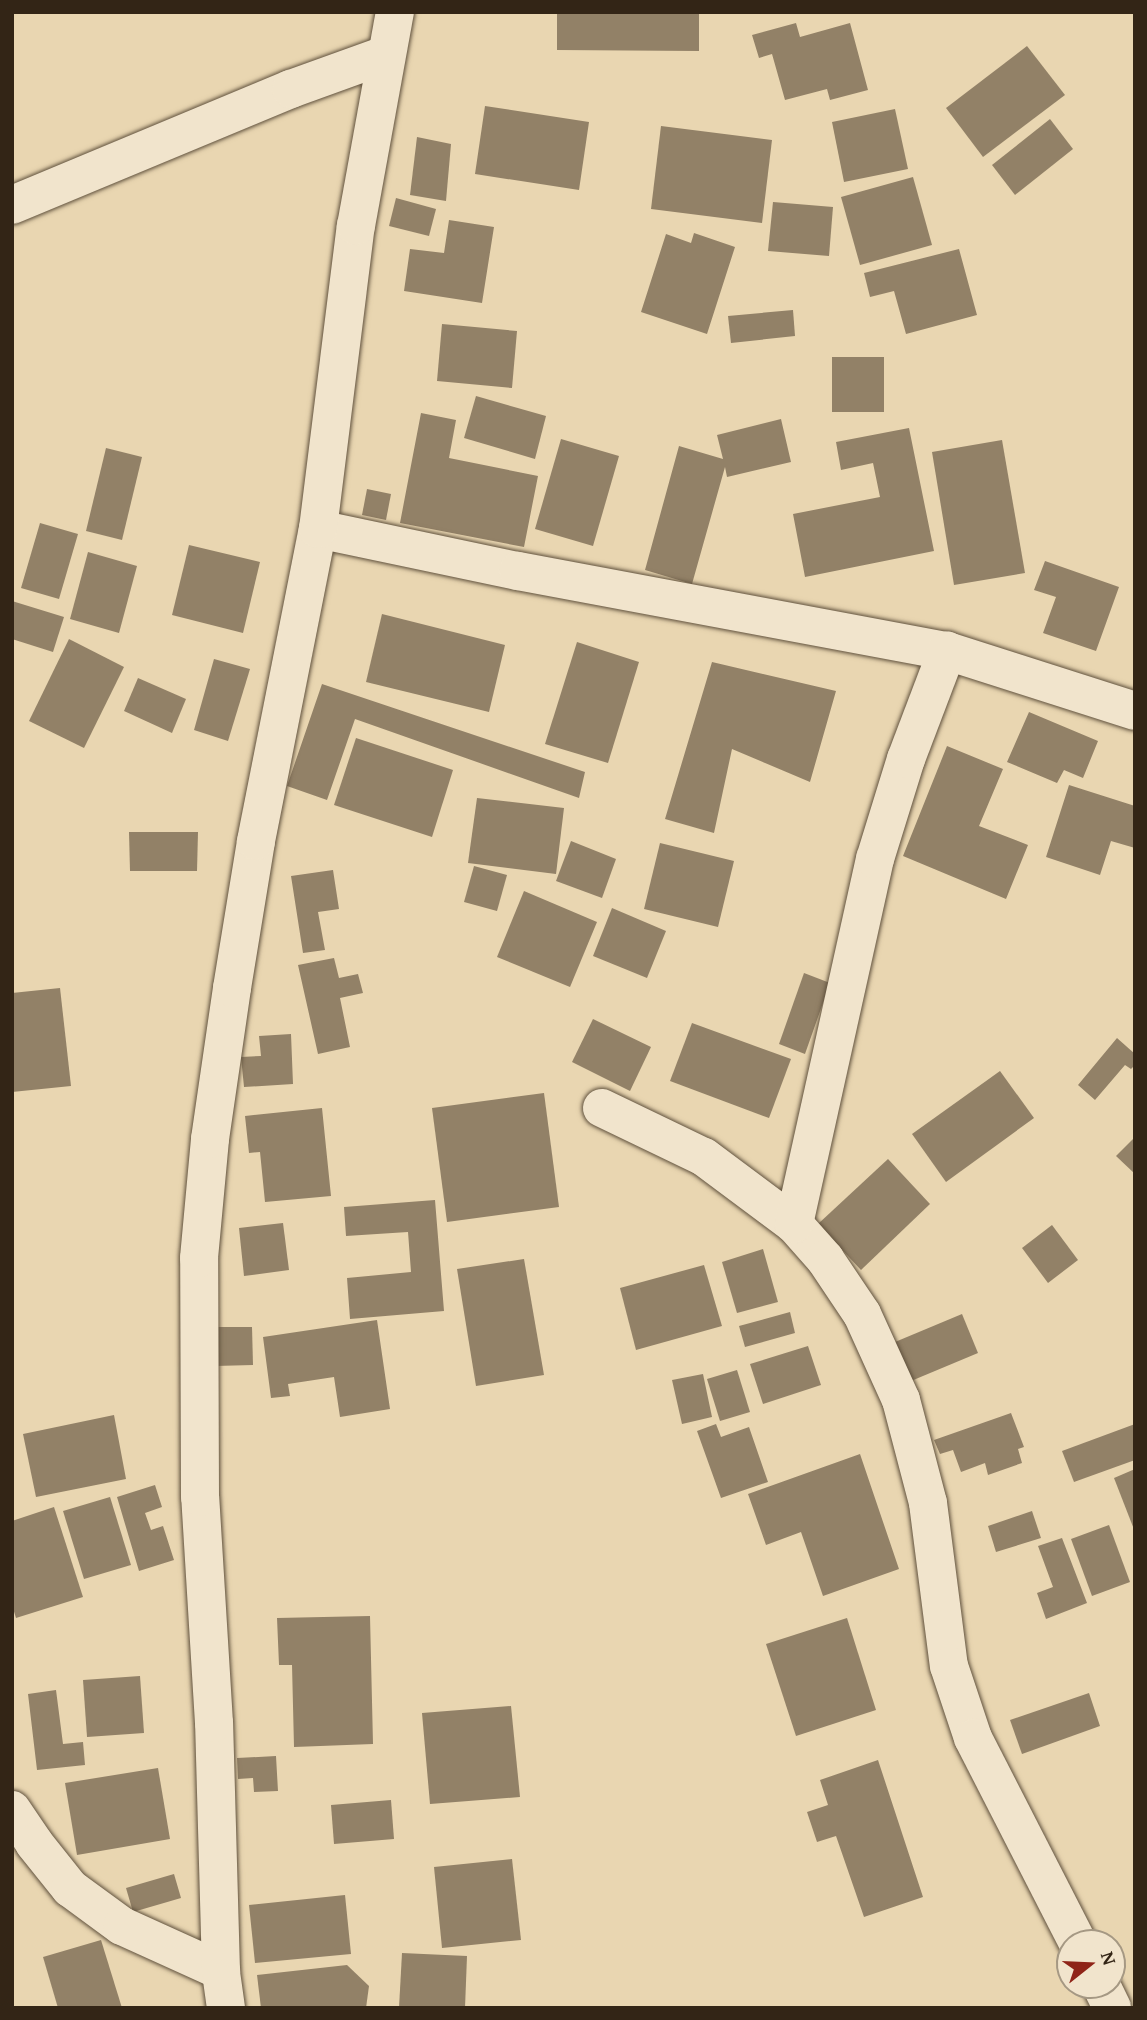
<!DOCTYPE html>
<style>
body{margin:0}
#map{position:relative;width:1147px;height:2020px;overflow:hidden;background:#e9d6b1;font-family:"Gentium Book Plus",serif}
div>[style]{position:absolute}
.building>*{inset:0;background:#928167}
.roads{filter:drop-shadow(0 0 2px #60513d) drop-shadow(0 0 2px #60513d)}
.minor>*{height:38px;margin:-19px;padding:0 19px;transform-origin:19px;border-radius:19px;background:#f1e4cc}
span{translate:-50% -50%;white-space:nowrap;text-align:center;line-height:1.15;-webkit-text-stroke:6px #f1e4cc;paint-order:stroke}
.frame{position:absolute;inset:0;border:14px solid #332516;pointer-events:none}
.north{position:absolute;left:1056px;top:1929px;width:70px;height:70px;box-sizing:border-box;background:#f1e4cc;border:2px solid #a59883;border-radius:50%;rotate:72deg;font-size:19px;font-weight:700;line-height:28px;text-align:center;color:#332516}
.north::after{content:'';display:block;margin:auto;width:24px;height:32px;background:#8f2418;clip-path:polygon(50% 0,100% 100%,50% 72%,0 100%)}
</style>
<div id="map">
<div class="building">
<div style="clip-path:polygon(557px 12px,699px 12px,699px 51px,557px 50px)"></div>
<div style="clip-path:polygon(796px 23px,800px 37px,850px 23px,868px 90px,830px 100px,827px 89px,785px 100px,772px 54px,759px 58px,752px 35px)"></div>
<div style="clip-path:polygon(1027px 46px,1065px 95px,983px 157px,946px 108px)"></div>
<div style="clip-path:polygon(485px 106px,589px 122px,579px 190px,475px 174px)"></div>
<div style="clip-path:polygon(895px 109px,908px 169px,844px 182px,832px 122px)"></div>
<div style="clip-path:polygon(1050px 119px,1073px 149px,1015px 195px,992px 165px)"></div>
<div style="clip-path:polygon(661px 126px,772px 140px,762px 223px,651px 209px)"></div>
<div style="clip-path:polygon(417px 137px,451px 144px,446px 201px,410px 195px)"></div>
<div style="clip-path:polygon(913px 177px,932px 245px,860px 265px,841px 197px)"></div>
<div style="clip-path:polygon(396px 198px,436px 209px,429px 236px,389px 226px)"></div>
<div style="clip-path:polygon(773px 202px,833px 207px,829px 256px,768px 251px)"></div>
<div style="clip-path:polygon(449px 220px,494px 227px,482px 303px,404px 291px,410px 249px,444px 253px)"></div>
<div style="clip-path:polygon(694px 233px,735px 247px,707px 334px,641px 312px,666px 234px,691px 243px)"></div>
<div style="clip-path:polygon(959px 249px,977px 315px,906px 334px,894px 291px,870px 297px,864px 273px)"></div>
<div style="clip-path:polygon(793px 310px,795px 336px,731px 343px,728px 316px)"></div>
<div style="clip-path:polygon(442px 324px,517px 331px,512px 388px,437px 381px)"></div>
<div style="clip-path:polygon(832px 357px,884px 357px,884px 412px,832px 412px)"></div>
<div style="clip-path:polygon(476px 396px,546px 416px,535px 459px,464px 438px)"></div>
<div style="clip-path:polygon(421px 413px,456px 420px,449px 458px,538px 476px,524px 547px,400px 523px)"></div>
<div style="clip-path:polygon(781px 419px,791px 462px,727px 477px,725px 467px,692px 584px,645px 570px,679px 446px,723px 459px,717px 435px)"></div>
<div style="clip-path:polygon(909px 428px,934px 551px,805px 577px,793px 514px,880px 497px,873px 463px,841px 470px,836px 442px)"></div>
<div style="clip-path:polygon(561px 439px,619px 456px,593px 546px,535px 529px)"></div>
<div style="clip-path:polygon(1002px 440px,1025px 573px,954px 585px,932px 452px)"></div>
<div style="clip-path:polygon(106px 448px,142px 457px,122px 540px,86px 531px)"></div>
<div style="clip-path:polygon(367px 489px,391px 494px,386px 520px,362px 515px)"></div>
<div style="clip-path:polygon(40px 523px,78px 534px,59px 599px,21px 588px)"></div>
<div style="clip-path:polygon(189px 545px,260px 562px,243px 633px,172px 615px)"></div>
<div style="clip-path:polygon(88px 552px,137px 566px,119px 633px,70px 619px)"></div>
<div style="clip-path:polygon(1045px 561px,1119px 587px,1096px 651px,1043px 633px,1056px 597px,1034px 590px)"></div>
<div style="clip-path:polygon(12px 601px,64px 617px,53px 652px,12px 639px)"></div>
<div style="clip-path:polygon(382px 614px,505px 645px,489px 712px,366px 682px)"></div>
<div style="clip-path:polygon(69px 639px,124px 667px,84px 748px,29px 721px)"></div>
<div style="clip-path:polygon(577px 642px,639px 662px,608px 763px,545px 744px)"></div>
<div style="clip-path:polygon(214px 659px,250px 669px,228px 741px,194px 730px)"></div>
<div style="clip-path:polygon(712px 662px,836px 691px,810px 782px,732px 749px,714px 833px,665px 819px)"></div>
<div style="clip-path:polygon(138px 678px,186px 699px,172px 733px,124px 711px)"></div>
<div style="clip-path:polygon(322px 684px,585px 772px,579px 798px,355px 719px,327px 800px,287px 786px)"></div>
<div style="clip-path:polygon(1029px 712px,1098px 741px,1083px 778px,1064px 770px,1057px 783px,1007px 762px)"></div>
<div style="clip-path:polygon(356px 738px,453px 770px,432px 837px,334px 805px)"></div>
<div style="clip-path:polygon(947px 746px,1003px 769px,979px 826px,1028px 845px,1006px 899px,903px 856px)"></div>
<div style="clip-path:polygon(1069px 785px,1135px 806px,1135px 848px,1111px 841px,1100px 875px,1046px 857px)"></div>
<div style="clip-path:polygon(477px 798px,564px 808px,556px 874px,468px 863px)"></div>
<div style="clip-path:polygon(129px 832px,198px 832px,197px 871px,130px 871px)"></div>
<div style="clip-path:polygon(571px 841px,616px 859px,602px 898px,556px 881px)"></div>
<div style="clip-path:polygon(660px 843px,734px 861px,718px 927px,644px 909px)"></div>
<div style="clip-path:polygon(474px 866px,507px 875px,497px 911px,464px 902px)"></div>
<div style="clip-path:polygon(333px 870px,339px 909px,318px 912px,325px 950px,303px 953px,291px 876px)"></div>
<div style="clip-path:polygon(524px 891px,597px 922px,570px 987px,497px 957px)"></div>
<div style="clip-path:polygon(612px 908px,666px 931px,647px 978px,593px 956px)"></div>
<div style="clip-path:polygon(334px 958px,339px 978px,358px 974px,363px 993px,340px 998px,350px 1047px,318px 1054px,298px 965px)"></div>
<div style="clip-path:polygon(804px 973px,830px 983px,805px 1054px,779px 1044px)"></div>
<div style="clip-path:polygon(60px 988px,71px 1086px,12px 1092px,12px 993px)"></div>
<div style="clip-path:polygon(593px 1019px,651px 1047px,630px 1091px,572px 1062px)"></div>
<div style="clip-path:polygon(692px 1023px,791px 1059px,769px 1118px,670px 1081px)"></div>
<div style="clip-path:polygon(291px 1034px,293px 1084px,244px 1087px,241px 1057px,261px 1056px,259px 1036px)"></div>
<div style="clip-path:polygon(1117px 1038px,1135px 1054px,1135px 1065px,1131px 1069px,1125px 1065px,1095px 1100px,1078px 1085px)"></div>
<div style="clip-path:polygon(1000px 1071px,1034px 1118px,946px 1182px,912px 1134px)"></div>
<div style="clip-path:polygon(544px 1093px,559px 1207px,447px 1222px,432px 1108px)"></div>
<div style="clip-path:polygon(322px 1108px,331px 1196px,265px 1202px,260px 1152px,249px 1153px,245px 1116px)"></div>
<div style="clip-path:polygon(1135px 1137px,1135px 1174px,1116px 1156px)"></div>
<div style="clip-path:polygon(888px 1159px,930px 1204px,861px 1270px,818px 1224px)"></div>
<div style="clip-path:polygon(435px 1200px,444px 1311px,350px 1319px,347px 1278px,411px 1272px,408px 1232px,346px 1236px,344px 1207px)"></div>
<div style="clip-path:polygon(283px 1223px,289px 1270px,244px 1276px,239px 1228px)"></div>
<div style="clip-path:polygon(1052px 1225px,1078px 1260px,1048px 1283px,1022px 1248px)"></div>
<div style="clip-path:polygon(763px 1249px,778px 1302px,737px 1313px,722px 1262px)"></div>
<div style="clip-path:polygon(524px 1259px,544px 1375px,476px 1386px,457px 1269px)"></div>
<div style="clip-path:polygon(704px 1265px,722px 1326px,636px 1350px,620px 1288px)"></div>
<div style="clip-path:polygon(790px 1312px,795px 1333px,745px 1347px,739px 1326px)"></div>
<div style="clip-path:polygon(962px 1314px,978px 1353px,911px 1381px,895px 1342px)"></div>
<div style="clip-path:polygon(377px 1320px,390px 1409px,340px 1417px,334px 1377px,288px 1384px,290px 1396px,271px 1398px,263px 1337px)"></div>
<div style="clip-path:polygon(215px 1327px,252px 1327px,253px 1365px,215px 1366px)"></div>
<div style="clip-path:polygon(808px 1346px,821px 1385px,763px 1404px,750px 1364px)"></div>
<div style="clip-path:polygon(737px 1370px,750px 1412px,720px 1421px,707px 1379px)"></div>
<div style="clip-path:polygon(703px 1374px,712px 1417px,682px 1424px,672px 1380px)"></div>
<div style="clip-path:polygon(1011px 1413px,1024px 1447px,1018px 1449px,1022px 1463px,988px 1475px,985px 1463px,961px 1472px,953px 1450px,940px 1454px,934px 1440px)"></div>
<div style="clip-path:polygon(114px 1415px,126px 1479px,36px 1497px,23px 1434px)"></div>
<div style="clip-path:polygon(716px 1424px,721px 1437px,749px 1427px,768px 1482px,721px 1498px,697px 1431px)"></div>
<div style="clip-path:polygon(1135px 1424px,1135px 1460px,1074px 1482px,1062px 1451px)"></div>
<div style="clip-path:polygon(860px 1454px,899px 1569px,823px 1596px,801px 1532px,766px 1545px,748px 1494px)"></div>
<div style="clip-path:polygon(1135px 1469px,1135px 1532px,1114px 1478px)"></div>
<div style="clip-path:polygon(155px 1485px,162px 1507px,145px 1513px,151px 1530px,163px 1526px,174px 1560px,139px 1571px,117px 1497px)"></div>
<div style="clip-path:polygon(110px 1497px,131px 1565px,84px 1579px,63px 1511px)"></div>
<div style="clip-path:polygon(54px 1507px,83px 1597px,16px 1618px,12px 1605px,12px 1521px)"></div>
<div style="clip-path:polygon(1032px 1511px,1041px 1538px,996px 1552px,988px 1526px)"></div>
<div style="clip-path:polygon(1109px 1525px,1130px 1582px,1092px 1596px,1071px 1539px)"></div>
<div style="clip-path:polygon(1062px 1538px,1087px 1603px,1046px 1619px,1037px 1593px,1053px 1587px,1038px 1546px)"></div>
<div style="clip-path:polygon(370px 1616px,373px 1744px,294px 1747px,292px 1665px,279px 1665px,277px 1618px)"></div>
<div style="clip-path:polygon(847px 1618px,876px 1710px,796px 1736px,766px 1644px)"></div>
<div style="clip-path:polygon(140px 1676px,144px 1733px,87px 1737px,83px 1680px)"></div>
<div style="clip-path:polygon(56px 1690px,63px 1744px,83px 1742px,85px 1765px,37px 1770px,28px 1694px)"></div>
<div style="clip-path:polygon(1089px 1693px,1100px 1726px,1022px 1754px,1010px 1720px)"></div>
<div style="clip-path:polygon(511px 1706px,520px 1797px,430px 1804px,422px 1713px)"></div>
<div style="clip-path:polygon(276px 1756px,278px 1791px,254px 1792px,253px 1778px,238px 1779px,237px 1758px)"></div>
<div style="clip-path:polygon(878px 1760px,923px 1897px,864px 1917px,836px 1836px,817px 1842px,807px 1812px,828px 1805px,820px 1780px)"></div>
<div style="clip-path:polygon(158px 1768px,170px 1839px,77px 1855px,65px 1783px)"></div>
<div style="clip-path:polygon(391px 1800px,394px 1839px,334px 1844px,331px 1805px)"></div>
<div style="clip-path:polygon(512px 1859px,521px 1940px,442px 1948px,434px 1867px)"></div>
<div style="clip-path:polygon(174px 1874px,181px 1898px,133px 1912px,126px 1888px)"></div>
<div style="clip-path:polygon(345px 1895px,351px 1954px,255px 1963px,249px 1905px)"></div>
<div style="clip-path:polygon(101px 1940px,122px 2008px,58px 2008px,43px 1957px)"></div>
<div style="clip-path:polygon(402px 1953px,467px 1956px,465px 2008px,399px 2008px)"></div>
<div style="clip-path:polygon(347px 1965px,369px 1986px,366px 2008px,261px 2008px,257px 1975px)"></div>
</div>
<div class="roads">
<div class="minor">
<div style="left:12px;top:205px;width:302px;rotate:-22.6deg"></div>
<div style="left:291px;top:89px;width:100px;rotate:-19.9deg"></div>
<div style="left:318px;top:529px;width:204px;rotate:11.9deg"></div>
<div style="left:518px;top:571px;width:436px;rotate:10.6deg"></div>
<div style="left:947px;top:651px;width:197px;rotate:17.7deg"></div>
<div style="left:602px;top:1108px;width:113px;rotate:25.7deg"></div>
<div style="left:704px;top:1157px;width:112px;rotate:36.7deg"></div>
<div style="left:794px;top:1224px;width:47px;rotate:48.5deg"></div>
<div style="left:825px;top:1259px;width:66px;rotate:56.1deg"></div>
<div style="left:862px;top:1314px;width:94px;rotate:65.6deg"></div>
<div style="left:901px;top:1400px;width:106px;rotate:75.3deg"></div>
<div style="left:928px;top:1503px;width:164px;rotate:82.7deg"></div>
<div style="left:949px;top:1666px;width:76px;rotate:71.6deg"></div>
<div style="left:973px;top:1738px;width:230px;rotate:62.9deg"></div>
<div style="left:794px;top:1224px;width:374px;rotate:-77.5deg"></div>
<div style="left:875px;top:859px;width:105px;rotate:-72.8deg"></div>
<div style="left:906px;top:759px;width:116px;rotate:-69.2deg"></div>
<div style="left:12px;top:1810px;width:40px;rotate:56deg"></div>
<div style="left:34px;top:1843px;width:58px;rotate:51.3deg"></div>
<div style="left:70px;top:1888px;width:64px;rotate:36.2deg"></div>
<div style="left:122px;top:1926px;width:109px;rotate:24.4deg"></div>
<div style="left:1101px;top:1985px;width:25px;rotate:64deg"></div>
<div style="left:226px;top:2008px;width:37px;rotate:-98deg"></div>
<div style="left:221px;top:1971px;width:248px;rotate:-91.6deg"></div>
<div style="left:214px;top:1723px;width:226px;rotate:-93.5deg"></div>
<div style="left:200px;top:1497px;width:239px;rotate:-90.2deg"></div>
<div style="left:199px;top:1258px;width:120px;rotate:-84.7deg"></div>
<div style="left:210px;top:1139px;width:153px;rotate:-81.7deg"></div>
<div style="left:232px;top:988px;width:149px;rotate:-80.7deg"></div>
<div style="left:256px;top:841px;width:318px;rotate:-78.8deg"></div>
<div style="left:318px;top:529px;width:305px;rotate:-82.9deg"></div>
<div style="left:356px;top:226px;width:218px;rotate:-79.7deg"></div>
</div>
</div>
<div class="frame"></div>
<div class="north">N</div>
</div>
